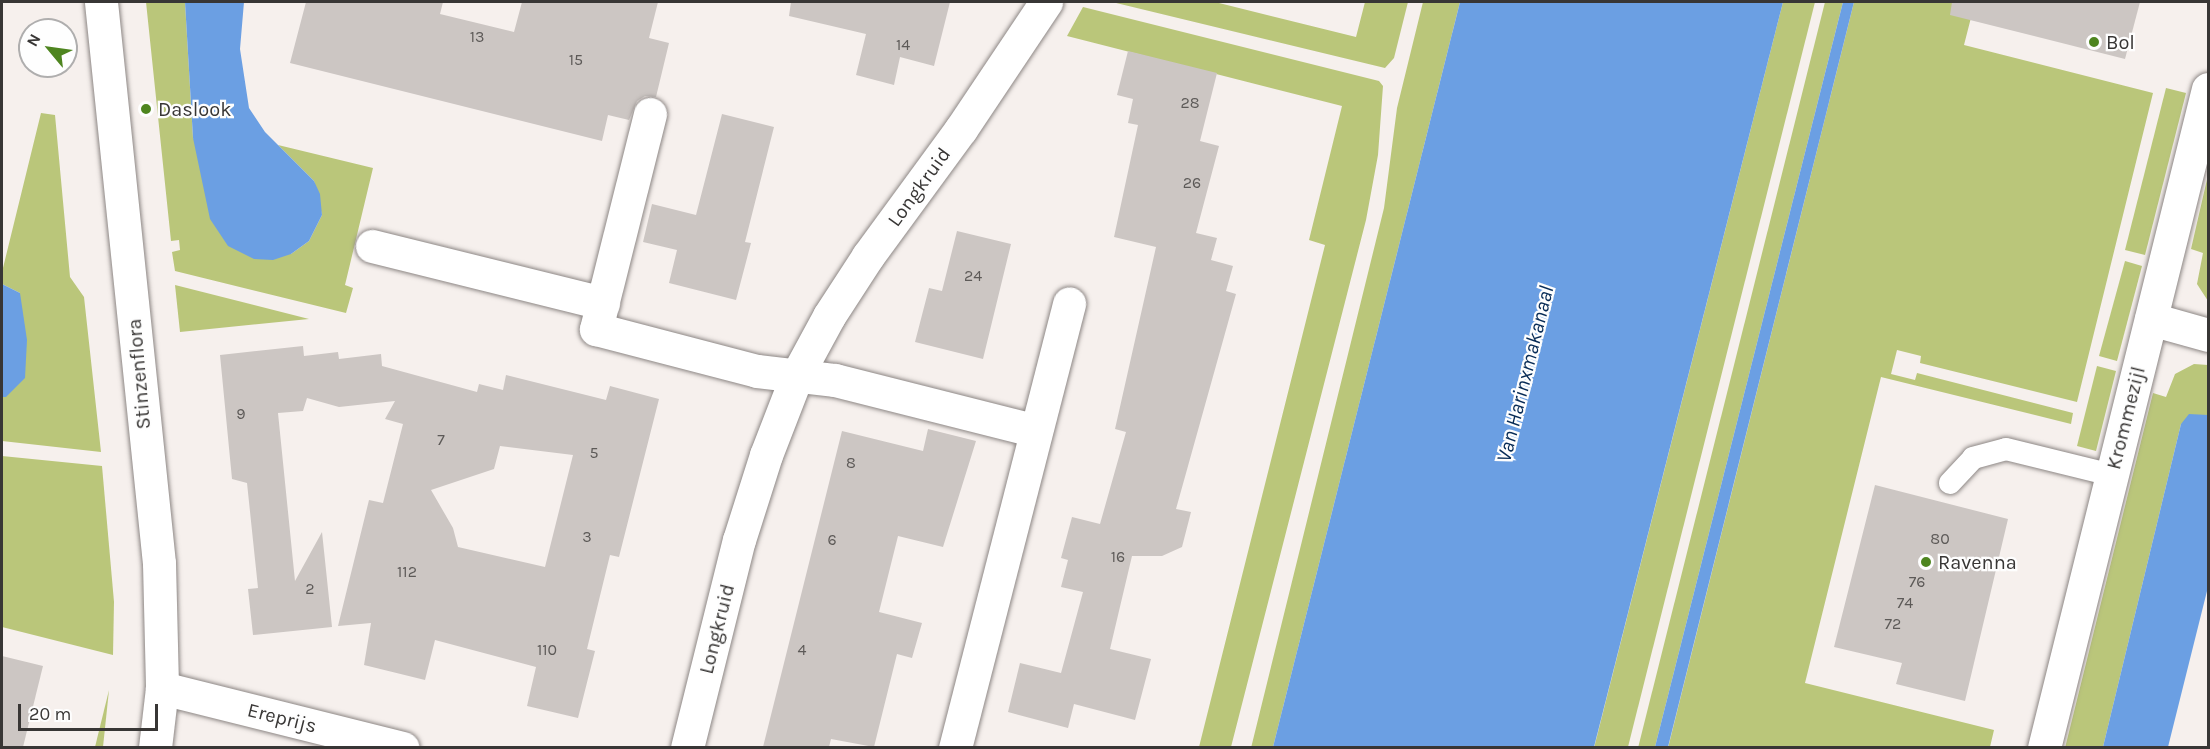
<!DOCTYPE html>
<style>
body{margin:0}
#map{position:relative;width:2210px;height:749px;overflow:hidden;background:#f6f0ed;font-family:Karla,sans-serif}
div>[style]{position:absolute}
.green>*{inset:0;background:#bac67a}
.water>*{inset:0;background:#6b9fe3}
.building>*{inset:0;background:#ccc6c3}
.roads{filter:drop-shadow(0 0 2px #8d8785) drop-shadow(0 0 2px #8d8785)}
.service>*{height:22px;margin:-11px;padding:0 11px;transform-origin:11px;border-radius:11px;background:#fff}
.minor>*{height:33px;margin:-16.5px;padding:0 16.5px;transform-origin:16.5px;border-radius:16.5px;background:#fff}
.tertiary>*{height:33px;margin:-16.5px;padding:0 16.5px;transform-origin:16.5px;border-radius:16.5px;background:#fff}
.dots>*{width:16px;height:16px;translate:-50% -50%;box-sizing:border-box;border:3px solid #fefefe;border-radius:50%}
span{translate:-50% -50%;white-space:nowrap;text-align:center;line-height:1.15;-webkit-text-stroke:4.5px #fefefe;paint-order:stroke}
.number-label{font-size:16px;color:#5d5a58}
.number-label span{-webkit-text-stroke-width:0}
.poi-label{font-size:20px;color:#383635}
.left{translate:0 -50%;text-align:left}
.street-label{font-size:20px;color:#383635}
.water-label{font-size:21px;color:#072b56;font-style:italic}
.frame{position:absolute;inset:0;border:3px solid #383635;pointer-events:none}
.north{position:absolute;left:18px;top:18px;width:60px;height:60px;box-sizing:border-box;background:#fefefe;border:2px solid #afaeae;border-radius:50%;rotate:299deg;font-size:16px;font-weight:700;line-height:24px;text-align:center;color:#383635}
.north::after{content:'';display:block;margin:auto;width:21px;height:27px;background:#4e851f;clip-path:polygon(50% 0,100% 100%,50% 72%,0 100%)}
.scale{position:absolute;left:18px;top:704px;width:140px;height:27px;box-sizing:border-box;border:3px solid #383635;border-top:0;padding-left:8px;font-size:18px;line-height:21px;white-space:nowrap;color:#383635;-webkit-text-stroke:4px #fefefe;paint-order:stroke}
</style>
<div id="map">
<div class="green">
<div style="clip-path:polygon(146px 2px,185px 2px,193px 138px,291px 254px,309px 241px,322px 215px,314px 181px,278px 145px,373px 168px,345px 285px,353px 288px,346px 313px,175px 271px,172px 252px,180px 250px,179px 240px,171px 241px)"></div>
<div style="clip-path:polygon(1112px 2px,1215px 2px,1356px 37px,1365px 2px,1408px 2px,1394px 58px,1385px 68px)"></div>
<div style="clip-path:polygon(1423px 2px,1460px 2px,1273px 747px,1251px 748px,1384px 208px,1397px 108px)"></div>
<div style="clip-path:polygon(1783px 2px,1815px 2px,1628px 747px,1594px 748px)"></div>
<div style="clip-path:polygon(1825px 2px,1843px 2px,1655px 747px,1638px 748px)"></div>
<div style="clip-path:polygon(1854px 2px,1975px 2px,1964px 45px,2153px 93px,2077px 402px,1920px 363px,1921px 356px,1897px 350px,1891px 374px,1915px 380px,1917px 373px,2073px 413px,2071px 424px,1881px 377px,1805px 683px,1994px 730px,1990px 747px,1668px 748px)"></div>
<div style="clip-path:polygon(1083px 7px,1379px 81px,1383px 86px,1378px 155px,1366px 220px,1231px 747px,1199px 747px,1325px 245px,1309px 240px,1342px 106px,1067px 36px)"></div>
<div style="clip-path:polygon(2166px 88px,2186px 93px,2145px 255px,2125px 250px)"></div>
<div style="clip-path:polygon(41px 113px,55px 115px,70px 277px,84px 297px,101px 452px,2px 441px,2px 397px,6px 396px,20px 293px,2px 284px,2px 272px)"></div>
<div style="clip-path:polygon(2208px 175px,2208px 301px,2197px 284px,2203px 253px,2191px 249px)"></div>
<div style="clip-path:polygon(2125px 261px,2142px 266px,2117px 361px,2099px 356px)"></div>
<div style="clip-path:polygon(175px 285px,309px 319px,180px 332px)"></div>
<div style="clip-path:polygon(2194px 364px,2208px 365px,2208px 415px,2181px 424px,2103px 747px,2065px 748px,2153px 393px,2166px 397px,2175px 374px)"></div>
<div style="clip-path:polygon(2097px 366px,2116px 371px,2096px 451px,2077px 446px)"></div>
<div style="clip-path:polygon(2px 456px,102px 466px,114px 602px,113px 655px,2px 627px)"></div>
<div style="clip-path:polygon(109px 690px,103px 747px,95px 747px)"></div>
</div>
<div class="water">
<div style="clip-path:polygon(185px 2px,244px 2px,240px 49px,249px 108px,265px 132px,314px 181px,320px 194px,322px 215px,309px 241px,291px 254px,273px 260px,254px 259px,228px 246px,210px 219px,193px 138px)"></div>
<div style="clip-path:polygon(1460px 2px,1783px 2px,1594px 747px,1273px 747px)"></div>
<div style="clip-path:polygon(1843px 2px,1854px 2px,1668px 747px,1655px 747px)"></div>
<div style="clip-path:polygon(2px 284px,20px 293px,27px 340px,25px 378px,6px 397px,2px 397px)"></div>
<div style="clip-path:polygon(2189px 414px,2208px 415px,2208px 587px,2168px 747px,2103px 747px,2181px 424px)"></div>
</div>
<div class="building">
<div style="clip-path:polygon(306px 2px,443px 2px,440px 14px,514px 32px,522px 2px,658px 2px,649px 38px,669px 43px,656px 97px,645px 96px,637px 101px,629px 120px,608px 115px,602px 141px,290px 63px)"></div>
<div style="clip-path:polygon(791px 2px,950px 2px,934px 66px,900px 57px,894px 85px,856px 75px,866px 34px,789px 16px)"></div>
<div style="clip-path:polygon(1952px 2px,2140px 2px,2125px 59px,1950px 15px)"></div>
<div style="clip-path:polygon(1128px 51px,1217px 73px,1200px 141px,1219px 146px,1196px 233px,1217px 238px,1211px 260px,1233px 266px,1226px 291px,1236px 294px,1176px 509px,1191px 512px,1182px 547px,1162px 556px,1132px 556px,1110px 649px,1151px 659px,1135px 720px,1074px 704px,1068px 728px,1008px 712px,1020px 663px,1061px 673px,1083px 592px,1061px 587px,1068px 560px,1061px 558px,1072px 517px,1100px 524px,1126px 432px,1115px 429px,1156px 247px,1114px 237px,1138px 125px,1128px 123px,1133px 99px,1117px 95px)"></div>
<div style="clip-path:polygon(722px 114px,774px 127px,745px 242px,751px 243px,736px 300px,669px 283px,677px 250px,643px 242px,652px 204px,696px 215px)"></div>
<div style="clip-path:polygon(957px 231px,1011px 244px,983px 359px,915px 342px,929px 288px,942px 291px)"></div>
<div style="clip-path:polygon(evenodd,303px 346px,304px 356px,338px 352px,339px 359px,381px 354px,382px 366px,477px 392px,479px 384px,503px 390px,506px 375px,606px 400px,610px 386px,659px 399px,619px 557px,610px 555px,587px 649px,595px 651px,578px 718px,527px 706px,536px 667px,435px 640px,425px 680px,364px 665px,371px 623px,338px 626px,369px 500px,383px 503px,403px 424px,385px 419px,395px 401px,339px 407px,307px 398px,303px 411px,278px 413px,295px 581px,322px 532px,332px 627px,253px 635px,248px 589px,258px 588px,247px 483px,232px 479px,220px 355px,303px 346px,500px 446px,573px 455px,545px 567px,458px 547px,453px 528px,431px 490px,494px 469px,500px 446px)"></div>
<div style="clip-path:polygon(928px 429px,976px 441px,943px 547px,898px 536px,879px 612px,922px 623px,912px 658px,897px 654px,874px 747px,831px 739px,829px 747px,763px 747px,842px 431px,923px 451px)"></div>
<div style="clip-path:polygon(1875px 485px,2008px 519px,1965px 701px,1896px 684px,1902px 663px,1834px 647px)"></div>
<div style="clip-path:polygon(2px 656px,43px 666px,23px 747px,2px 747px)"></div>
</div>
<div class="roads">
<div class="service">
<div style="left:1950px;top:483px;width:34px;rotate:-47deg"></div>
<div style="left:1973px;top:458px;width:34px;rotate:-15deg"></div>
<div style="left:2006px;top:449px;width:109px;rotate:13.8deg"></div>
</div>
<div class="minor">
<div style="left:650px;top:114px;width:222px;rotate:104.1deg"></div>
<div style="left:596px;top:329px;width:166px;rotate:14.6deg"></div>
<div style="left:757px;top:371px;width:79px;rotate:6.6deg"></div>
<div style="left:835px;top:380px;width:207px;rotate:14.2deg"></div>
<div style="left:372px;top:246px;width:238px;rotate:13.9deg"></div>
<div style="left:2151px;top:319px;width:59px;rotate:15.7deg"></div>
<div style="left:162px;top:688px;width:248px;rotate:14deg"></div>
<div style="left:687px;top:748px;width:214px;rotate:-76deg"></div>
<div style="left:739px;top:540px;width:89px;rotate:-72.4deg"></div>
<div style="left:766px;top:455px;width:86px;rotate:-68.8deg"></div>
<div style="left:797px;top:375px;width:67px;rotate:-61.5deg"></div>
<div style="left:829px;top:316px;width:72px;rotate:-57deg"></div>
<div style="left:868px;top:256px;width:157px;rotate:-53.8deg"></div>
<div style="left:961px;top:129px;width:153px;rotate:-56.2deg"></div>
<div style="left:955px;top:748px;width:459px;rotate:-75.6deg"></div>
<div style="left:2044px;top:748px;width:679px;rotate:-76.03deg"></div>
</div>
<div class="tertiary">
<div style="left:101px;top:2px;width:564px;rotate:84.1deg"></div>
<div style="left:159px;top:563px;width:125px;rotate:88.6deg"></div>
<div style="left:162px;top:688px;width:60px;rotate:96.7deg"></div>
</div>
</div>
<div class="dots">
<div style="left:2094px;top:42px;background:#4e851f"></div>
<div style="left:146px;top:109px;background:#4e851f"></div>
<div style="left:1926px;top:562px;background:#4e851f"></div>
</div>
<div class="number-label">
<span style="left:477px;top:37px">13</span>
<span style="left:903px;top:45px">14</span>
<span style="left:576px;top:60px">15</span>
<span style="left:1190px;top:103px">28</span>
<span style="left:1192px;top:183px">26</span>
<span style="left:973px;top:276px">24</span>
<span style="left:241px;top:414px">9</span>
<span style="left:441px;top:440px">7</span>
<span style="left:594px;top:453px">5</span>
<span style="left:851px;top:463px">8</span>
<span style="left:587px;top:537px">3</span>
<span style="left:1940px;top:539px">80</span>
<span style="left:832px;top:540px">6</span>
<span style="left:1118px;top:557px">16</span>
<span style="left:407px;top:572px">112</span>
<span style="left:1917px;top:582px">76</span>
<span style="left:310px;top:589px">2</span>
<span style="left:1905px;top:603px">74</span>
<span style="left:1893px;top:624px">72</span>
<span style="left:547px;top:650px">110</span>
<span style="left:802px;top:650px">4</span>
</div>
<div class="poi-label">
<span class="left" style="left:2106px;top:42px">Bol</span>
<span class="left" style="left:158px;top:109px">Daslook</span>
<span class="left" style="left:1938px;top:562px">Ravenna</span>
</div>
<div class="street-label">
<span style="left:919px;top:187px;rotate:-54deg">Longkruid</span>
<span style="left:139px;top:374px;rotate:-95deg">Stinzenflora</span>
<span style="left:2126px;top:418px;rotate:-76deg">Krommezijl</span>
<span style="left:717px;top:629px;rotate:-76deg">Longkruid</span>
<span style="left:282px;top:718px;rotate:14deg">Ereprijs</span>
</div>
<div class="water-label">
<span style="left:1525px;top:374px;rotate:-76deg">Van Harinxmakanaal</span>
</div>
<div class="frame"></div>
<div class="north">N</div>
<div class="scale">20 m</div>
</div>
